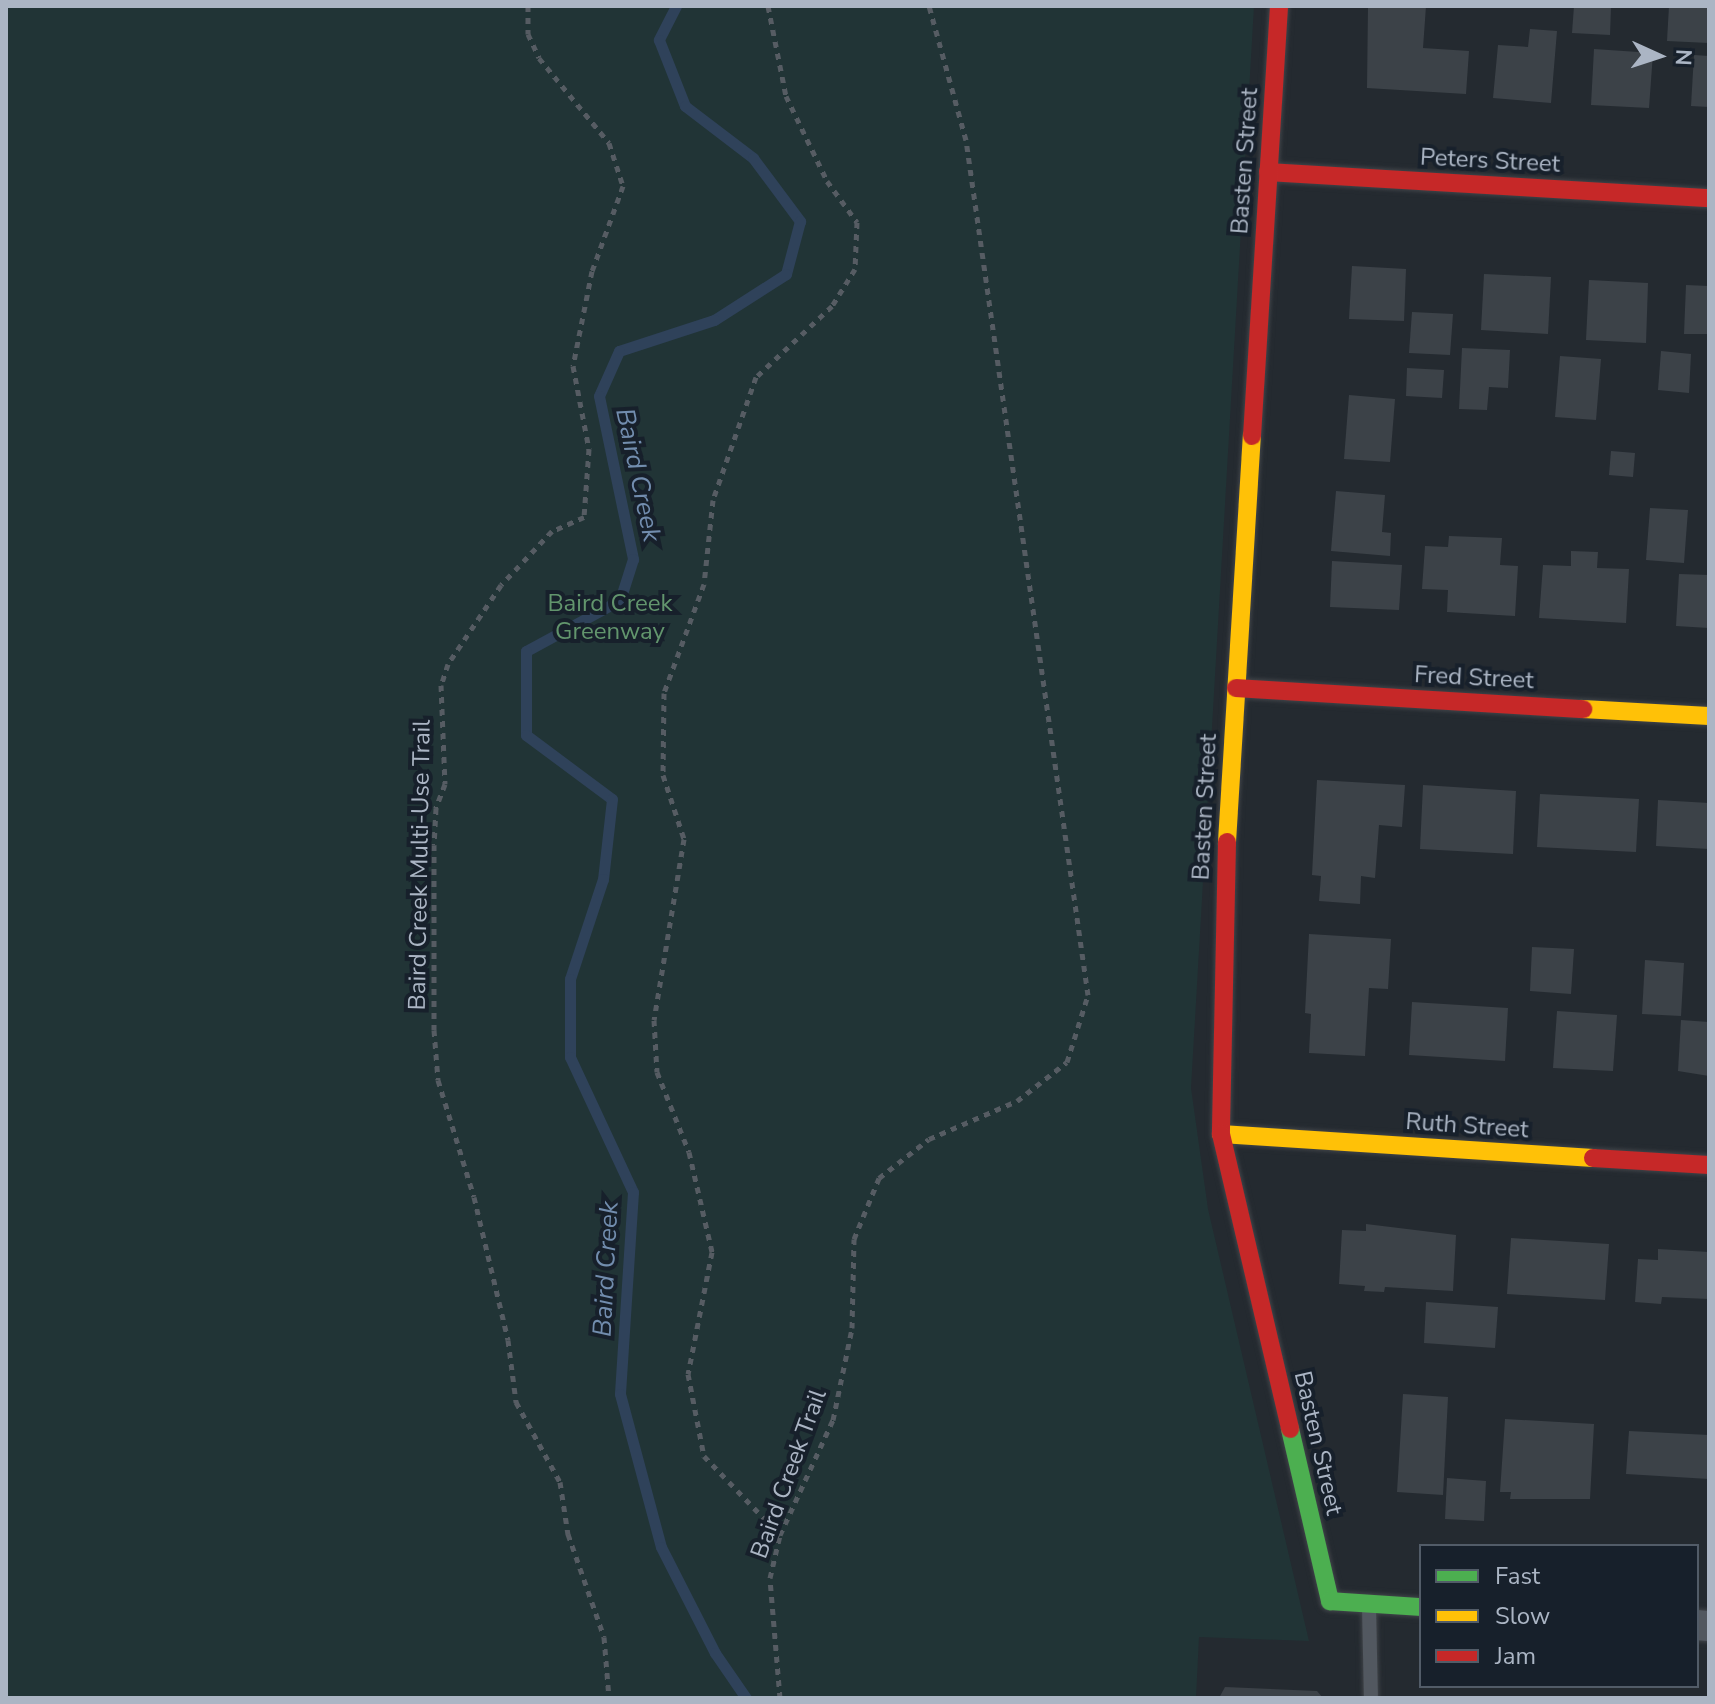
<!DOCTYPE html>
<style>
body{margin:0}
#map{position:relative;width:1715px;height:1704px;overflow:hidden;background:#242a30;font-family:"Nunito Sans",sans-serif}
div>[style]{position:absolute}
.green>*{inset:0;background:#213436}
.stream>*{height:11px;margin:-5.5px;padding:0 5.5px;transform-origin:5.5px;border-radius:5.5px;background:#2f425a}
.building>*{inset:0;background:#3c4248}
.path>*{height:5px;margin-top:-2.5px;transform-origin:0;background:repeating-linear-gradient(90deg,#565c63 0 6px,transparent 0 12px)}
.roads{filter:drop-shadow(0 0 2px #404449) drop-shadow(0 0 2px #404449)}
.lane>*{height:14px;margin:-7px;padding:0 7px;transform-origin:7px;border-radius:7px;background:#525860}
.street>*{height:30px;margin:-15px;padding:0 15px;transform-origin:15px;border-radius:15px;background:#525860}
.fast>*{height:18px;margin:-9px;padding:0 9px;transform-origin:9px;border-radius:9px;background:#4caf50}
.slow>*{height:18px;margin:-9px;padding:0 9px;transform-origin:9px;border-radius:9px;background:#ffc107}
.jam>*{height:18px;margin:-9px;padding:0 9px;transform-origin:9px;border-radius:9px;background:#c62828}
span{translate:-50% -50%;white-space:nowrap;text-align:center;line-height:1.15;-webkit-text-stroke:8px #17202b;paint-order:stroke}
.street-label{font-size:24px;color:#abb5c4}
.park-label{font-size:24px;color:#62956d}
.water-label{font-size:26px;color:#728dae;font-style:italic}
.frame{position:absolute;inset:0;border:8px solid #abb5c4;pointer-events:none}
.legend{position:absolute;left:1419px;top:1544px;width:280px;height:144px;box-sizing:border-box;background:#17202b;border:2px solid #525c68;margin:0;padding:10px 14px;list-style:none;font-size:24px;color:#abb5c4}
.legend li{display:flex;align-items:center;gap:16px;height:40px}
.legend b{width:40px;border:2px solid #525c68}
.north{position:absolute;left:1619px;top:16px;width:80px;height:80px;-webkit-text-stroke:6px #17202b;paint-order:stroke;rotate:93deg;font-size:22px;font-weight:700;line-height:32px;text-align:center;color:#abb5c4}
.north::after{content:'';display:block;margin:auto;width:28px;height:36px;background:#abb5c4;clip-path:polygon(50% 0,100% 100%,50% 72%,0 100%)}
</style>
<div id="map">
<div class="green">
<div style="clip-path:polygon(6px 6px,1254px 6px,1191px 1088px,1208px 1209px,1309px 1641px,1199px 1637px,1196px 1698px,6px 1698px)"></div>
</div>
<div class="stream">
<div style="left:676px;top:6px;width:38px;rotate:117deg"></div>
<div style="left:659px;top:40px;width:71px;rotate:68.5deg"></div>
<div style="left:685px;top:106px;width:86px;rotate:37.4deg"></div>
<div style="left:753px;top:158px;width:79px;rotate:53.3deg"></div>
<div style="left:800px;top:221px;width:55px;rotate:104.8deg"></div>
<div style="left:786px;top:274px;width:85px;rotate:147.4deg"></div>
<div style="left:714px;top:320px;width:100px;rotate:161.9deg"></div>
<div style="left:619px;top:351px;width:49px;rotate:114deg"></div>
<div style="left:599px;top:396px;width:167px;rotate:78.2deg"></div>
<div style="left:633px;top:559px;width:43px;rotate:107.6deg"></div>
<div style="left:620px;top:600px;width:107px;rotate:151.5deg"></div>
<div style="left:526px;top:651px;width:84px;rotate:90deg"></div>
<div style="left:526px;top:735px;width:107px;rotate:36.7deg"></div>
<div style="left:612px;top:799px;width:81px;rotate:96.4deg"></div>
<div style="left:603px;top:879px;width:105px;rotate:108.3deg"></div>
<div style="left:570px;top:979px;width:78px;rotate:90deg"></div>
<div style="left:570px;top:1057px;width:149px;rotate:65deg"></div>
<div style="left:633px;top:1192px;width:202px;rotate:93.7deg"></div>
<div style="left:620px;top:1394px;width:158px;rotate:75deg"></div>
<div style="left:661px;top:1547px;width:119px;rotate:63deg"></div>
<div style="left:715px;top:1653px;width:55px;rotate:55.4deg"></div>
</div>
<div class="building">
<div style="clip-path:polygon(1368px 6px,1426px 6px,1423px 48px,1469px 51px,1466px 94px,1367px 88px)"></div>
<div style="clip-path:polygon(1574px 6px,1611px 6px,1610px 35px,1572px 33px)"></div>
<div style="clip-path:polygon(1669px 6px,1709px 6px,1709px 43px,1667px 41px)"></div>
<div style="clip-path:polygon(1530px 29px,1557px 31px,1551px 103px,1493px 98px,1498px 45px,1528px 47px)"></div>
<div style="clip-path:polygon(1594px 49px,1653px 53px,1649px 108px,1591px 105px)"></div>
<div style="clip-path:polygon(1694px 55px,1709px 56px,1709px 107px,1691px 106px)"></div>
<div style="clip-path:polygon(1352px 266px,1406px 269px,1404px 321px,1349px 319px)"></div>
<div style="clip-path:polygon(1484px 274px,1551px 277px,1548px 334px,1481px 330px)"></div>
<div style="clip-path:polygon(1589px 280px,1648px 283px,1646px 343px,1586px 340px)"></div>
<div style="clip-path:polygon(1686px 285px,1709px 286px,1709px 334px,1684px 334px)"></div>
<div style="clip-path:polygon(1412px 312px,1453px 314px,1450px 355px,1409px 353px)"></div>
<div style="clip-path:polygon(1462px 348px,1510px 350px,1508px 388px,1489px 387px,1487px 410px,1459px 409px)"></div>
<div style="clip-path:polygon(1661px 351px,1691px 354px,1689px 393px,1658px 390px)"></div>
<div style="clip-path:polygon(1560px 356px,1601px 359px,1596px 420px,1555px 417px)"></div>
<div style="clip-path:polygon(1407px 368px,1444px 370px,1442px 398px,1406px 396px)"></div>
<div style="clip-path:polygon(1349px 395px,1395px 399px,1390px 462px,1344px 459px)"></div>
<div style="clip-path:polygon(1611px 451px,1635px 453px,1633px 477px,1609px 475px)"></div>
<div style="clip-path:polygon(1336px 491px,1385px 495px,1382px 532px,1391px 533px,1390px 556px,1331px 551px)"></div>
<div style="clip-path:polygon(1650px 508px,1688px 510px,1684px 563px,1646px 560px)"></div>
<div style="clip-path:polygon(1449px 536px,1502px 538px,1500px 565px,1518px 566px,1515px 616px,1447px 612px,1448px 590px,1422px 589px,1425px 546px,1448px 547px)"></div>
<div style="clip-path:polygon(1571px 551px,1598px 552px,1597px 568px,1629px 569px,1626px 623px,1539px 618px,1543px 565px,1571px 566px)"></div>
<div style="clip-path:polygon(1332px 561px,1402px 565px,1399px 610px,1330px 607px)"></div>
<div style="clip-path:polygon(1679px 574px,1709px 575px,1709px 628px,1676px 626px)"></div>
<div style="clip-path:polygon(1317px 780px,1405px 785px,1402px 827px,1379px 825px,1375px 878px,1361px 876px,1360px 904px,1319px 901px,1321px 876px,1312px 875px)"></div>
<div style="clip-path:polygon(1423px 785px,1516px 791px,1513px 854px,1420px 849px)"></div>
<div style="clip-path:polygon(1540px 794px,1639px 799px,1636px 852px,1537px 847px)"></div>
<div style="clip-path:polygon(1658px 800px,1709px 803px,1709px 849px,1656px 846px)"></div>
<div style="clip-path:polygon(1309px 934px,1391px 939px,1388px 989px,1369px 988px,1365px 1056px,1309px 1053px,1311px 1014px,1305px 1013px)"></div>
<div style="clip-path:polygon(1532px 947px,1574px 949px,1571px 994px,1530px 991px)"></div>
<div style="clip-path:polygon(1645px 960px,1684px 963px,1681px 1016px,1642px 1014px)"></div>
<div style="clip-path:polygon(1412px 1002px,1508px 1008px,1505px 1061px,1409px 1055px)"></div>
<div style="clip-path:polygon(1557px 1011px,1617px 1015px,1613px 1071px,1553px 1068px)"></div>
<div style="clip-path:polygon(1681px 1020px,1709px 1022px,1709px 1076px,1678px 1071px)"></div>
<div style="clip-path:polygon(1366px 1224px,1456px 1235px,1453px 1291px,1385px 1287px,1384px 1292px,1364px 1291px,1365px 1286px,1339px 1284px,1342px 1230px,1366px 1231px)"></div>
<div style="clip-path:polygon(1511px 1238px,1609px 1244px,1605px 1300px,1507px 1294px)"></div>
<div style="clip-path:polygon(1658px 1249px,1709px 1252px,1709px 1299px,1662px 1297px,1661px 1304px,1635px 1302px,1638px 1259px,1658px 1260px)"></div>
<div style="clip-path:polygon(1426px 1302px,1498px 1307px,1495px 1348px,1424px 1343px)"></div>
<div style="clip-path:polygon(1403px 1394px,1448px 1397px,1443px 1495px,1397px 1492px)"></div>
<div style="clip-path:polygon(1505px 1419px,1594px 1424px,1590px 1499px,1510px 1499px,1511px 1492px,1500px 1492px)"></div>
<div style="clip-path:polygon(1629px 1431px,1709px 1435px,1709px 1479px,1626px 1474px)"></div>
<div style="clip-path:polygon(1447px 1478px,1486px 1481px,1484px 1521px,1445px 1519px)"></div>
<div style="clip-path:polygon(1225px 1687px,1317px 1691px,1323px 1698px,1219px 1698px)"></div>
</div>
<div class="path">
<div style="left:528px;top:6px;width:28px;rotate:90deg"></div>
<div style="left:528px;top:34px;width:26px;rotate:65deg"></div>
<div style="left:539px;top:58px;width:110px;rotate:50.5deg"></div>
<div style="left:609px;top:143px;width:45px;rotate:72deg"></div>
<div style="left:623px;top:186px;width:90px;rotate:110deg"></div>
<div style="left:592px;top:271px;width:97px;rotate:101.3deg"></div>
<div style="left:573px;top:366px;width:85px;rotate:79.1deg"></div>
<div style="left:589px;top:449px;width:68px;rotate:94.2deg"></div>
<div style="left:584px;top:517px;width:35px;rotate:156deg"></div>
<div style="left:552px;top:531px;width:74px;rotate:133.4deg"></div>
<div style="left:501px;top:585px;width:95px;rotate:123.9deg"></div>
<div style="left:448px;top:664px;width:22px;rotate:108deg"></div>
<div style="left:441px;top:685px;width:99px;rotate:87.7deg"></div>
<div style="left:445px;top:784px;width:26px;rotate:111deg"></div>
<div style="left:436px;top:808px;width:37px;rotate:93deg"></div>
<div style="left:434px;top:845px;width:185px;rotate:90deg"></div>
<div style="left:434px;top:1030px;width:50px;rotate:85.4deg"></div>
<div style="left:438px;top:1080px;width:122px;rotate:72.9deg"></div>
<div style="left:474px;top:1197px;width:147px;rotate:76.6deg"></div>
<div style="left:508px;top:1340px;width:63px;rotate:82.6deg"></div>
<div style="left:516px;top:1402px;width:91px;rotate:61.2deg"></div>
<div style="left:560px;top:1482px;width:53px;rotate:81.3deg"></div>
<div style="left:568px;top:1534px;width:109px;rotate:70.7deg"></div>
<div style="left:604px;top:1637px;width:61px;rotate:85.3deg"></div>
<div style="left:768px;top:6px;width:92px;rotate:78.7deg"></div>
<div style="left:786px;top:96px;width:94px;rotate:64.2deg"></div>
<div style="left:827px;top:181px;width:51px;rotate:53.8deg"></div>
<div style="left:857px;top:222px;width:47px;rotate:92.4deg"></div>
<div style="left:855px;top:269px;width:44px;rotate:121.9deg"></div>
<div style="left:832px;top:306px;width:104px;rotate:136.9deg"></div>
<div style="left:756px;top:377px;width:130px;rotate:109.3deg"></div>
<div style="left:713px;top:500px;width:84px;rotate:96.1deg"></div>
<div style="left:704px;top:584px;width:116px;rotate:110.2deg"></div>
<div style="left:664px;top:693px;width:82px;rotate:90.7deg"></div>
<div style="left:663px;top:775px;width:67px;rotate:71.8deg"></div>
<div style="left:684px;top:839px;width:183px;rotate:99.4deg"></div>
<div style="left:654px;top:1020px;width:52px;rotate:86.7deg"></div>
<div style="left:657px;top:1072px;width:86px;rotate:68.2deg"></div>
<div style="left:689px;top:1152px;width:103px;rotate:77deg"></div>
<div style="left:712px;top:1252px;width:124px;rotate:101.1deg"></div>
<div style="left:688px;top:1374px;width:84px;rotate:79deg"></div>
<div style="left:704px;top:1456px;width:110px;rotate:46.1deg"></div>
<div style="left:780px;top:1698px;width:120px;rotate:-94.8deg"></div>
<div style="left:770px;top:1578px;width:44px;rotate:-76.9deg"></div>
<div style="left:780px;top:1535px;width:127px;rotate:-65.3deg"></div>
<div style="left:833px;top:1420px;width:94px;rotate:-78.3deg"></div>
<div style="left:852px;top:1328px;width:89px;rotate:-88.7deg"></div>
<div style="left:854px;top:1239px;width:66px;rotate:-67.7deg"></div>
<div style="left:879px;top:1178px;width:63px;rotate:-38deg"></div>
<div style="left:929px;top:1139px;width:96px;rotate:-23.4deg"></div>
<div style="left:1017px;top:1101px;width:63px;rotate:-38deg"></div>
<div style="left:1067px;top:1062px;width:70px;rotate:-72.6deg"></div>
<div style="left:1088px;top:995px;width:864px;rotate:-98.12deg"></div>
<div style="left:966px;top:140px;width:139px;rotate:-105.4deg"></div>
</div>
<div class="roads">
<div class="lane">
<div style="left:1369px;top:1606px;width:92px;rotate:88.8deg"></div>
</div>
<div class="street">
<div style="left:1697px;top:1625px;width:12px;rotate:5deg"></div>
</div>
<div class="fast">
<div style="left:1290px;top:1429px;width:177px;rotate:76.9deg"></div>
<div style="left:1330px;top:1601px;width:91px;rotate:3.8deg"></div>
</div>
<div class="slow">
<div style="left:1583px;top:709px;width:126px;rotate:3.2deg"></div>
<div style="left:1227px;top:842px;width:407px;rotate:-86.5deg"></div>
<div style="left:1221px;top:1134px;width:373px;rotate:3.7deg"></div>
</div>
<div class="jam">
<div style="left:1268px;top:172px;width:442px;rotate:3.4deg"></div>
<div style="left:1252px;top:436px;width:431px;rotate:-86.4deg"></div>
<div style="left:1236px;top:688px;width:348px;rotate:3.5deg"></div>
<div style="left:1227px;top:842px;width:292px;rotate:91.2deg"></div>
<div style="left:1221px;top:1134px;width:303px;rotate:76.8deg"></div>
<div style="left:1593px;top:1158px;width:116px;rotate:3.5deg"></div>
</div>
</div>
<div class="street-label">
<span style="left:1245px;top:161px;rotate:-86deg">Basten Street</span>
<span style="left:1490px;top:161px;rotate:3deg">Peters Street</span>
<span style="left:1474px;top:678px;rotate:3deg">Fred Street</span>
<span style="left:1205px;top:807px;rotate:-87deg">Basten Street</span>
<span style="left:420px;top:865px;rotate:-89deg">Baird Creek Multi-Use Trail</span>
<span style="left:1467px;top:1126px;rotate:4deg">Ruth Street</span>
<span style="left:1318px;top:1443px;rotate:77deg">Basten Street</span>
<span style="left:789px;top:1474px;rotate:-70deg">Baird Creek Trail</span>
</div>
<div class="park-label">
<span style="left:610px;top:618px">Baird Creek<br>Greenway</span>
</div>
<div class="water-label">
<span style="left:638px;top:475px;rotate:78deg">Baird Creek</span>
<span style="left:606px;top:1269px;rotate:-87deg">Baird Creek</span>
</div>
<div class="frame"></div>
<ul class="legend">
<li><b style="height:10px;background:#4caf50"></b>Fast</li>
<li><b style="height:10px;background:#ffc107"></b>Slow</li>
<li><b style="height:10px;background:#c62828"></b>Jam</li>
</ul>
<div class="north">N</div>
</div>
